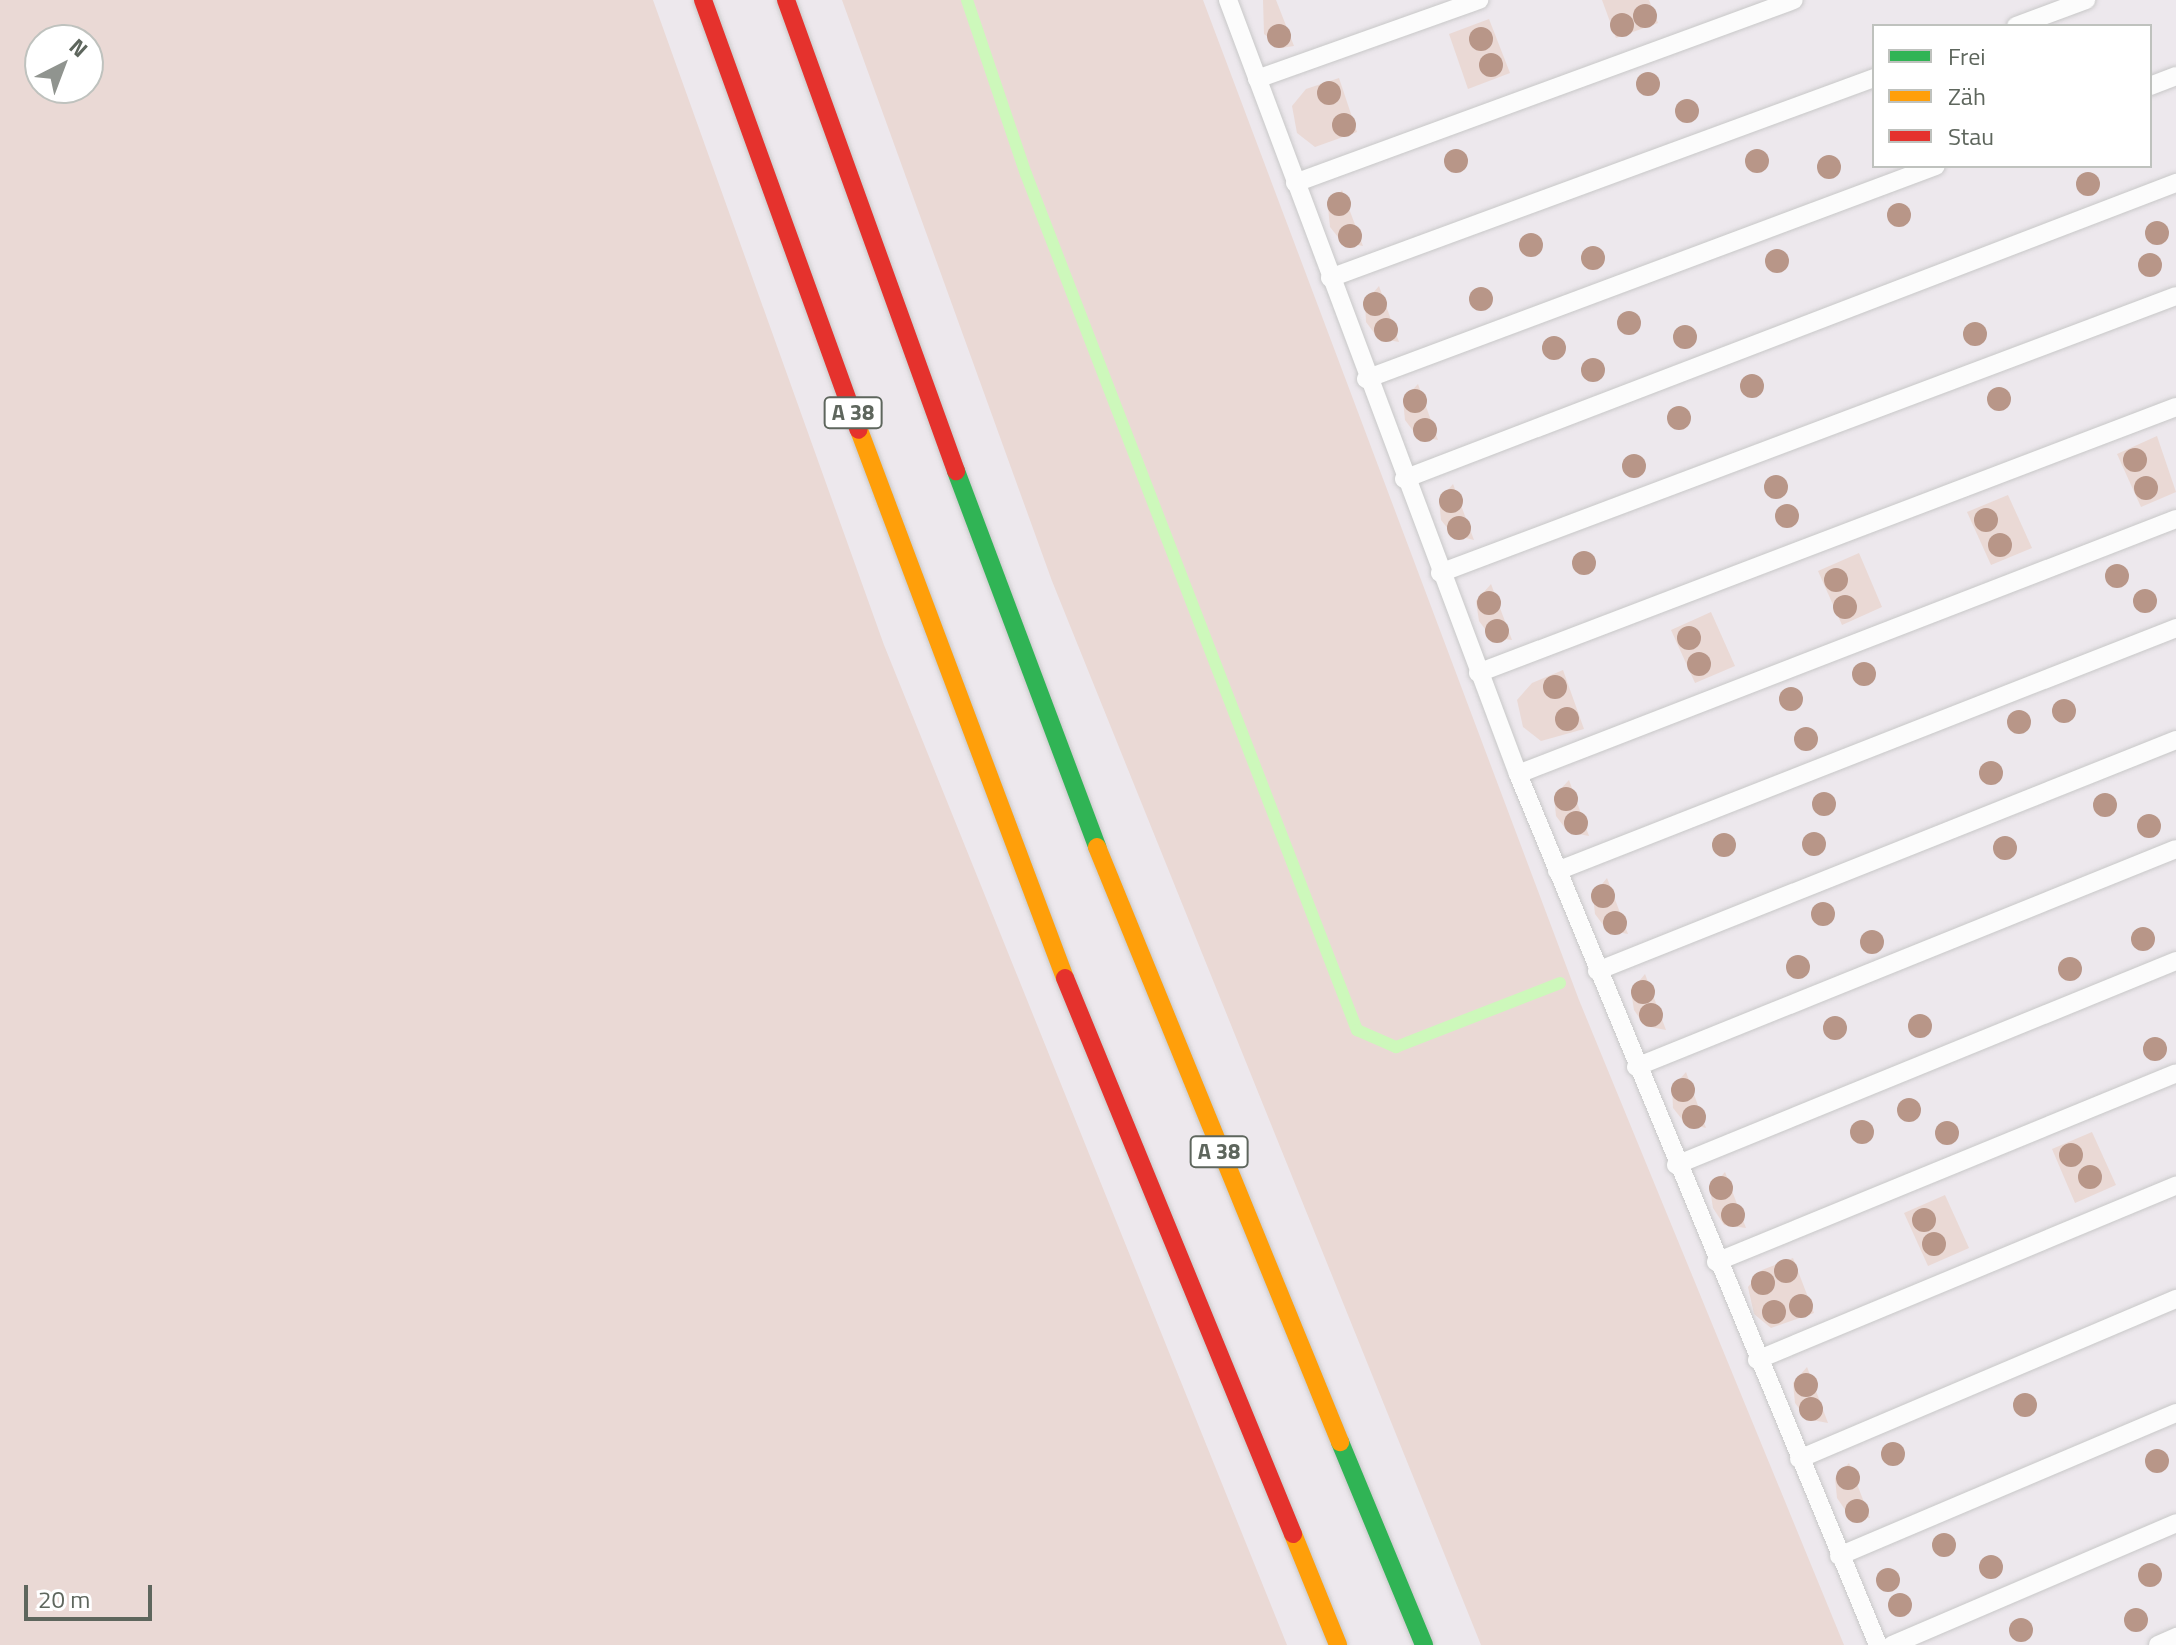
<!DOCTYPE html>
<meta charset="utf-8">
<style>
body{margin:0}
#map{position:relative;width:2176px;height:1645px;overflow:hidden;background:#ede8ed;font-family:"Titillium Web",sans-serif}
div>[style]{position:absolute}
.green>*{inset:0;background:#ead9d5}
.stream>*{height:12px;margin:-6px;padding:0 6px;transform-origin:6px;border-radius:6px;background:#cdf8bb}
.roads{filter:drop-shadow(0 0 2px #c8c8c8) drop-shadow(0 0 2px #c8c8c8)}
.lane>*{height:18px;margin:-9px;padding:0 9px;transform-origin:9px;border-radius:9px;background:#fcfcfc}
.fast>*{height:18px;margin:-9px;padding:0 9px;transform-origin:9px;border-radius:9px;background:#30b455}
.slow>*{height:18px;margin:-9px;padding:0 9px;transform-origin:9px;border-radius:9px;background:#ff9f0a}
.jam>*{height:18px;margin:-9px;padding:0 9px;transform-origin:9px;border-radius:9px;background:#e5322d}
.trees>*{width:24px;height:24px;margin:-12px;border-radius:50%;background:#b89688}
span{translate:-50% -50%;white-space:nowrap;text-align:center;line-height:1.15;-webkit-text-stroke:6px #fff;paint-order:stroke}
.shield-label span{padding:2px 6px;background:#fff;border:2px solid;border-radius:6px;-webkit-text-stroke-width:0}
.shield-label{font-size:22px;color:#5e665d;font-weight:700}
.legend{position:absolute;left:1872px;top:24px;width:280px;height:144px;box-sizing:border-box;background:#fff;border:2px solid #bfc2be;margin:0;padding:10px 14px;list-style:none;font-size:24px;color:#5e665d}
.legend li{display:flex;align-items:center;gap:16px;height:40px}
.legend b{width:40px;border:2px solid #bfc2be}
.north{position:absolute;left:24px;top:24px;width:80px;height:80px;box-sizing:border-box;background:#fff;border:2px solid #bfc2be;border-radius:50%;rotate:42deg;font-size:22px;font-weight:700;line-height:32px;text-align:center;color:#5e665d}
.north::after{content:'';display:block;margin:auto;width:28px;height:36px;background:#90948f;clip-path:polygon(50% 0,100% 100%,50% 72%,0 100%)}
.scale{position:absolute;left:24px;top:1585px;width:128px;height:36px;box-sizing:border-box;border:4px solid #5e665d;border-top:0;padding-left:10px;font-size:24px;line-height:28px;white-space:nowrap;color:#5e665d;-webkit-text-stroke:6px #fff;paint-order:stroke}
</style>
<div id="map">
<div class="green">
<div style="clip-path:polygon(evenodd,0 0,653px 0,884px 645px,1287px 1645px,0 1645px,0 0,40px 40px,88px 40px,88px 88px,40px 88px,40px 40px)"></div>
<div style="clip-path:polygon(842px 0,1203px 0,1579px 1000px,1844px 1645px,1481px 1645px,1052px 581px)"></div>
<div style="clip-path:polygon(1263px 0,1276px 0,1294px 46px,1281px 48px,1264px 34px)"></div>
<div style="clip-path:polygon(1602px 0,1649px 0,1658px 23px,1616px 38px)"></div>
<div style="clip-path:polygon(1489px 19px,1510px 73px,1468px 89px,1449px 34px)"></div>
<div style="clip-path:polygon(1339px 78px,1357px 132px,1315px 147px,1297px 133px,1292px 106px,1306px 89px)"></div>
<div style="clip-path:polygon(1342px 190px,1363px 246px,1342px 242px,1330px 227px,1328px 207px)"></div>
<div style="clip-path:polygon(1379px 286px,1399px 342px,1378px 338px,1366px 322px,1365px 302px)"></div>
<div style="clip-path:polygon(1418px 384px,1438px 440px,1417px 436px,1405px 420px,1403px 400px)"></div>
<div style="clip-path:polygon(2157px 436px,2176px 492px,2141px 507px,2117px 454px)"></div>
<div style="clip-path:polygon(1453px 484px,1474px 540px,1453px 535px,1441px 520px,1439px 500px)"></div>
<div style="clip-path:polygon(2008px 495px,2032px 548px,1991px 565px,1967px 512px)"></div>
<div style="clip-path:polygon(1859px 553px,1882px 607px,1842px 625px,1818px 571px)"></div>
<div style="clip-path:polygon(1491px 584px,1512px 640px,1491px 637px,1479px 621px,1476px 601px)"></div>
<div style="clip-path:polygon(1711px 612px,1735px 666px,1695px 683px,1671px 630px)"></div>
<div style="clip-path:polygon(1563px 670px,1584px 729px,1541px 741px,1523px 727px,1517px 700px,1532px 683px)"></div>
<div style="clip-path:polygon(1569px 780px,1589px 836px,1568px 832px,1556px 816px,1554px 796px)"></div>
<div style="clip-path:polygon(1607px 878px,1628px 934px,1607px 930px,1595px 914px,1593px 895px)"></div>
<div style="clip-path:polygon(1645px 974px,1666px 1030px,1645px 1026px,1634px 1010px,1631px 991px)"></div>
<div style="clip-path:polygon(1686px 1072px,1706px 1128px,1685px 1123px,1673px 1108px,1672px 1088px)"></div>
<div style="clip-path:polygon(2092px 1132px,2116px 1185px,2075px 1203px,2052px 1149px)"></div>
<div style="clip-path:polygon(1725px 1172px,1746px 1228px,1724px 1225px,1713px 1208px,1710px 1189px)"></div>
<div style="clip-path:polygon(1945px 1195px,1969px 1248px,1928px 1266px,1904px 1213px)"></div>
<div style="clip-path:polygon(1793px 1258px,1814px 1313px,1771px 1328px,1754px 1314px,1748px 1287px,1762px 1270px)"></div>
<div style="clip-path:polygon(1807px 1367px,1828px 1423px,1807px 1419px,1795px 1403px,1793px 1383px)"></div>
<div style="clip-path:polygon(1849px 1463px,1870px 1518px,1848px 1514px,1837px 1498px,1835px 1478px)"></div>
</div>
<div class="stream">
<div style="left:967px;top:0;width:184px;rotate:71.3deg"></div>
<div style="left:1026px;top:174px;width:918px;rotate:68.86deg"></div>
<div style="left:1357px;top:1030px;width:43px;rotate:23.6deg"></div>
<div style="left:1396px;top:1047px;width:176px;rotate:-21.3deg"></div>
</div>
<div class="roads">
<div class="lane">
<div style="left:1228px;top:0;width:827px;rotate:69.46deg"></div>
<div style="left:1518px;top:774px;width:942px;rotate:67.54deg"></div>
<div style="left:2016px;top:26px;width:75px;rotate:-20.4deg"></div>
<div style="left:1257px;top:79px;width:236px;rotate:-19.6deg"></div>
<div style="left:2150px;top:86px;width:28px;rotate:-21deg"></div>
<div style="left:1295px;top:183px;width:531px;rotate:-20.14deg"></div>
<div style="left:1330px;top:278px;width:580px;rotate:-20.19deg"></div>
<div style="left:1366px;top:379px;width:608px;rotate:-20.49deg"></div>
<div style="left:1404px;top:479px;width:827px;rotate:-20.98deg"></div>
<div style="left:1440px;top:573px;width:786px;rotate:-20.62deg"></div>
<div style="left:1478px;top:673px;width:747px;rotate:-20.86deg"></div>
<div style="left:1518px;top:774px;width:706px;rotate:-21.18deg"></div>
<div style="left:1557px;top:871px;width:665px;rotate:-21.43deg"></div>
<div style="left:1597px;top:971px;width:623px;rotate:-21.75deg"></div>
<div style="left:1636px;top:1067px;width:582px;rotate:-21.98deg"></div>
<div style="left:1676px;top:1165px;width:540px;rotate:-22.2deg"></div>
<div style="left:1716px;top:1262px;width:497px;rotate:-22.3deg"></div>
<div style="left:1757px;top:1360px;width:454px;rotate:-22.6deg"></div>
<div style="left:1799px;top:1459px;width:410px;rotate:-23deg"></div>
<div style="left:1839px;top:1556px;width:366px;rotate:-23deg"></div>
<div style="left:1892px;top:1645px;width:309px;rotate:-23.2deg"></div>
<div style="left:2158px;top:1645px;width:20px;rotate:-24deg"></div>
</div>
<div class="fast">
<div style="left:956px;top:471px;width:402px;rotate:69.4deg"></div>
<div style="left:1340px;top:1442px;width:220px;rotate:67.5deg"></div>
</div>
<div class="slow">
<div style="left:859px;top:430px;width:585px;rotate:69.4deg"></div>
<div style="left:1097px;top:847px;width:643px;rotate:67.78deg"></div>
<div style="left:1293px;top:1534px;width:120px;rotate:67.9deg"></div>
</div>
<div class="jam">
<div style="left:703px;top:0;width:457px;rotate:70.1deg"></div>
<div style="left:786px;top:0;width:501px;rotate:70.15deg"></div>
<div style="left:1065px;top:978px;width:601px;rotate:67.7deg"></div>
</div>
</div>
<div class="trees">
<div style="left:1645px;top:16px"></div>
<div style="left:1622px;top:25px"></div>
<div style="left:1279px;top:36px"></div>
<div style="left:1481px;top:39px"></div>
<div style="left:1491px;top:65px"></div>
<div style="left:1648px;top:84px"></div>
<div style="left:1329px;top:93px"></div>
<div style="left:1687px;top:111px"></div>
<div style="left:1344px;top:125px"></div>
<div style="left:1456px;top:161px"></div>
<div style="left:1757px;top:161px"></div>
<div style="left:1829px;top:167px"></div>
<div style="left:2088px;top:184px"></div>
<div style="left:1339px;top:204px"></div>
<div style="left:1899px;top:215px"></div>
<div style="left:2157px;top:233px"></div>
<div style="left:1350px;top:236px"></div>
<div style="left:1531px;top:245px"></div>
<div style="left:1593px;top:258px"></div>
<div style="left:1777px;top:261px"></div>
<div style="left:2150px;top:265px"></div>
<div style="left:1481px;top:299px"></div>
<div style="left:1375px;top:304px"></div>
<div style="left:1629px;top:323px"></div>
<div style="left:1386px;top:330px"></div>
<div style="left:1975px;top:334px"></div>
<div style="left:1685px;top:337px"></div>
<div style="left:1554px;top:348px"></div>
<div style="left:1593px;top:370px"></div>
<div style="left:1752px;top:386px"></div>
<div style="left:1999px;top:399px"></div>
<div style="left:1415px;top:401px"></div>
<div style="left:1679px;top:418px"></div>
<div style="left:1425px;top:430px"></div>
<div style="left:2135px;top:460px"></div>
<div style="left:1634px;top:466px"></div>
<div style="left:1776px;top:487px"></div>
<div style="left:2146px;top:488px"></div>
<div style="left:1451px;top:501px"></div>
<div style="left:1787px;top:516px"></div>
<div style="left:1986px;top:520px"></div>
<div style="left:1459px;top:528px"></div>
<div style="left:2000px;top:545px"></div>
<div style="left:1584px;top:563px"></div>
<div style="left:2117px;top:576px"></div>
<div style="left:1836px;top:580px"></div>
<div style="left:2145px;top:601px"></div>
<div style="left:1489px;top:603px"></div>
<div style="left:1845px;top:607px"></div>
<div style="left:1497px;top:631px"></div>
<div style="left:1689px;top:638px"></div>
<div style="left:1699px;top:664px"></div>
<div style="left:1864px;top:674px"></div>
<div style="left:1555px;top:687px"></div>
<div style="left:1791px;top:699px"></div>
<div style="left:2064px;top:711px"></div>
<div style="left:1567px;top:719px"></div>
<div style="left:2019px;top:722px"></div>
<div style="left:1806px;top:739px"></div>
<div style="left:1991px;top:773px"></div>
<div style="left:1566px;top:799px"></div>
<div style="left:1824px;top:804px"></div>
<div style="left:2105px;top:805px"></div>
<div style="left:1576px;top:823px"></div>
<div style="left:2149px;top:826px"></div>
<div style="left:1814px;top:844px"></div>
<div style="left:1724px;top:845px"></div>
<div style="left:2005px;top:848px"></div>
<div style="left:1603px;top:896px"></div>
<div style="left:1823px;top:914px"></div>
<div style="left:1615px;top:923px"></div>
<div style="left:2143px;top:939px"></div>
<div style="left:1872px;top:942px"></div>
<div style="left:1798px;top:967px"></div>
<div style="left:2070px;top:969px"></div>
<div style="left:1643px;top:992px"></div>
<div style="left:1651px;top:1015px"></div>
<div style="left:1920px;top:1026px"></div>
<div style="left:1835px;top:1028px"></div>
<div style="left:2155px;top:1049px"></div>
<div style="left:1683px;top:1090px"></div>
<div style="left:1909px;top:1110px"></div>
<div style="left:1694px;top:1117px"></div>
<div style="left:1862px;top:1132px"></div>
<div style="left:1947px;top:1133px"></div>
<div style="left:2071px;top:1155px"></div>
<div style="left:2090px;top:1177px"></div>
<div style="left:1721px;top:1188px"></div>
<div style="left:1733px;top:1215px"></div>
<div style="left:1924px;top:1220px"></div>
<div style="left:1934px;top:1244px"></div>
<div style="left:1786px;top:1271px"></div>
<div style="left:1763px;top:1283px"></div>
<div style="left:1801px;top:1306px"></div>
<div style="left:1774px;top:1312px"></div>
<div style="left:1806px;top:1385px"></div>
<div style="left:2025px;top:1405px"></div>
<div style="left:1811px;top:1409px"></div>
<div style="left:1893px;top:1454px"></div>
<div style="left:2157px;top:1461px"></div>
<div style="left:1848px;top:1478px"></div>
<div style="left:1857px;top:1511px"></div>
<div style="left:1944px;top:1545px"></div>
<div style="left:1991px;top:1567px"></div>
<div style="left:2150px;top:1575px"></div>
<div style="left:1888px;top:1580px"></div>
<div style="left:1900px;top:1605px"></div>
<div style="left:2136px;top:1620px"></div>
<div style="left:2021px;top:1630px"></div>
</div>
<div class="shield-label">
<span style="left:853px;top:413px">A 38</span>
<span style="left:1219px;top:1152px">A 38</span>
</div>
<ul class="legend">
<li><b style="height:10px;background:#30b455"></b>Frei</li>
<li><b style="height:10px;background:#ff9f0a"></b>Zäh</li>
<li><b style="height:10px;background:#e5322d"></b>Stau</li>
</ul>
<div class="north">N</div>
<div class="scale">20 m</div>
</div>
